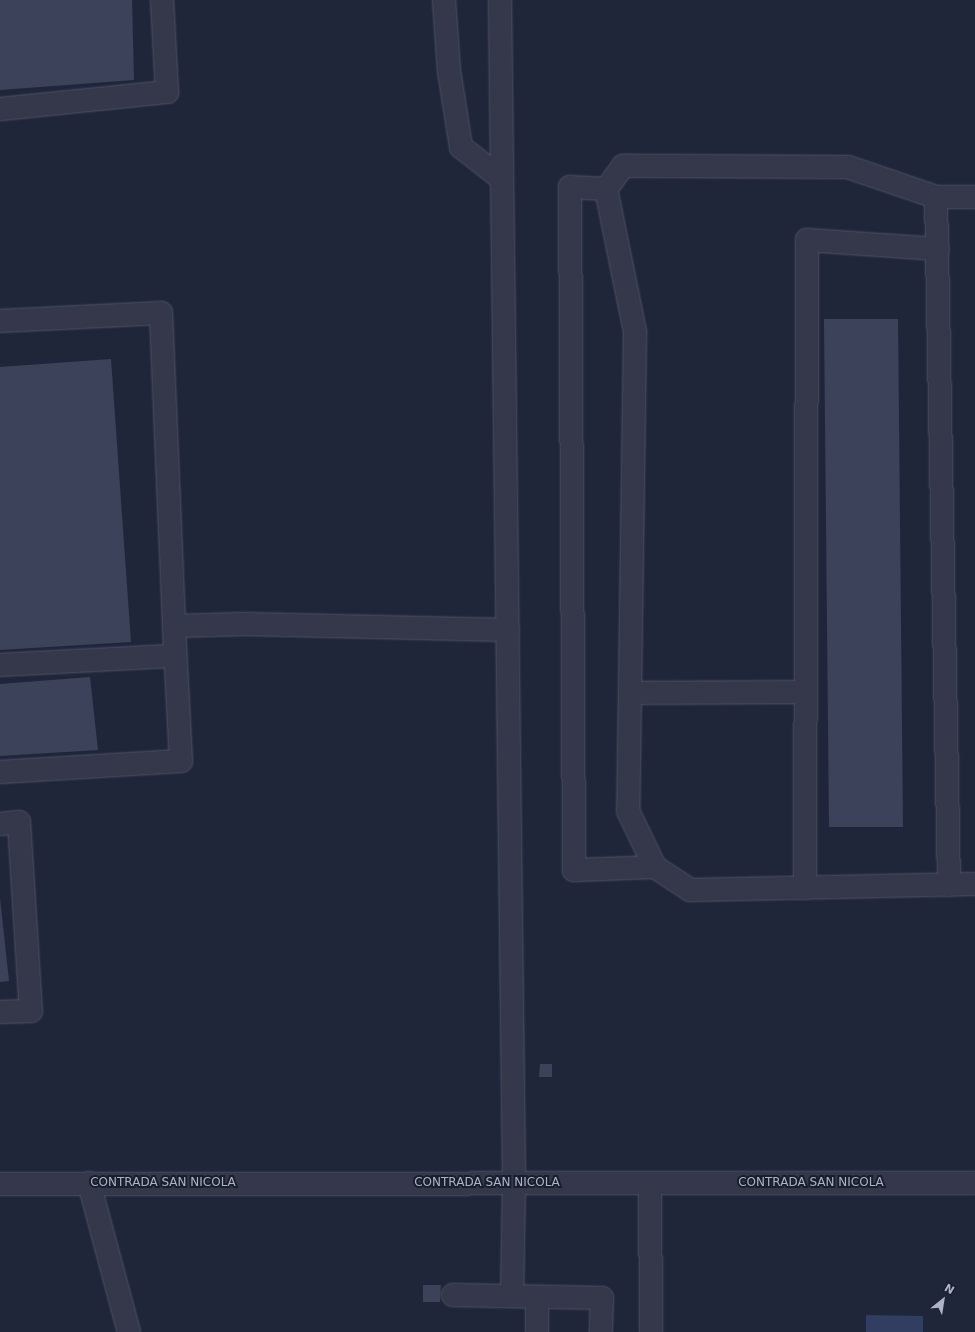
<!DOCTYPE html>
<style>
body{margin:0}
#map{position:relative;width:975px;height:1332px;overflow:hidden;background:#20263a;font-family:"DejaVu Sans",sans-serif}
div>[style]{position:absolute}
.water>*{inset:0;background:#323d62}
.building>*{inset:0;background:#3c425a}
.roads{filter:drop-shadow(0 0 1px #4e5365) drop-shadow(0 0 1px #4e5365)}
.minor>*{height:22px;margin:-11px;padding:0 11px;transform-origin:11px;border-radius:11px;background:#34384a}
span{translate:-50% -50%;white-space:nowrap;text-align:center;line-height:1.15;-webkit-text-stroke:4px #191e2e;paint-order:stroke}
.street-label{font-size:12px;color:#aeb3c6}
.north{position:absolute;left:923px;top:1280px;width:40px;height:40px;-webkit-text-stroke:3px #191e2e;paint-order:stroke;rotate:30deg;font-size:11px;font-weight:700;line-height:16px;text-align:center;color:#aeb3c6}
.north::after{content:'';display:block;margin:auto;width:14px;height:18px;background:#aeb3c6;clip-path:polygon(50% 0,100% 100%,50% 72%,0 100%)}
</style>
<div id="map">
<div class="water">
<div style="clip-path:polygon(866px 1315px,923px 1316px,923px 1332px,866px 1332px)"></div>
</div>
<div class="building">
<div style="clip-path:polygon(0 0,132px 0,134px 80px,0 90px)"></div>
<div style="clip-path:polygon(824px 319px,898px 319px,903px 827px,829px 827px)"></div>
<div style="clip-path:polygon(111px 359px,131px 642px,0 650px,0 367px)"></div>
<div style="clip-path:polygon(90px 677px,98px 750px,0 756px,0 684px)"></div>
<div style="clip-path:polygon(0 898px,9px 981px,0 982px)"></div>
<div style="clip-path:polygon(540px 1064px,552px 1064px,552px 1077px,539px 1077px)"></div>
<div style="clip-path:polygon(423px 1285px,441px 1285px,440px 1302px,423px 1302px)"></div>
</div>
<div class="roads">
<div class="minor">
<div style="left:444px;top:0;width:71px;rotate:86deg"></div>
<div style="left:449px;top:71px;width:77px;rotate:81deg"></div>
<div style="left:461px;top:147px;width:52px;rotate:38deg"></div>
<div style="left:500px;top:0;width:1183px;rotate:89.32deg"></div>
<div style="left:514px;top:1183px;width:113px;rotate:91deg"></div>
<div style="left:0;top:109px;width:168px;rotate:-5.8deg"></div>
<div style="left:167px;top:92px;width:92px;rotate:-93.1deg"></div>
<div style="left:606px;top:189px;width:36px;rotate:-177deg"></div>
<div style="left:570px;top:187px;width:683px;rotate:89.66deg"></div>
<div style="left:574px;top:870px;width:81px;rotate:-2.1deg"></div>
<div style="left:936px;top:197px;width:93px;rotate:-161.2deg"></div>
<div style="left:848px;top:167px;width:225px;rotate:-179.7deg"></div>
<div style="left:623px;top:166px;width:29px;rotate:126deg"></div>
<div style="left:606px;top:189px;width:146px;rotate:78.5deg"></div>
<div style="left:635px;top:332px;width:479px;rotate:90.8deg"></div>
<div style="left:628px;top:811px;width:62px;rotate:64.3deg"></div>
<div style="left:655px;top:867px;width:42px;rotate:33.3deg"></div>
<div style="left:690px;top:890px;width:285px;rotate:-1.2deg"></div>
<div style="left:0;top:321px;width:161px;rotate:-2.8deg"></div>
<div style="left:161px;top:313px;width:313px;rotate:87.6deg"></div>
<div style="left:174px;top:626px;width:71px;rotate:-1.6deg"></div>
<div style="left:245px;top:624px;width:263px;rotate:1.3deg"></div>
<div style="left:0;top:665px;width:174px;rotate:-3deg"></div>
<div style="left:630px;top:693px;width:174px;rotate:-0.3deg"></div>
<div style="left:0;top:772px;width:181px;rotate:-3.5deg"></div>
<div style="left:181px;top:761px;width:135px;rotate:-93deg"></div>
<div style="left:0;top:824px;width:19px;rotate:-6deg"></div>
<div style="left:19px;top:822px;width:189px;rotate:86.4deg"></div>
<div style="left:31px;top:1011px;width:31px;rotate:178deg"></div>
<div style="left:949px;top:885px;width:688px;rotate:-91.08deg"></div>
<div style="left:936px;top:197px;width:39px"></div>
<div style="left:805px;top:888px;width:648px;rotate:-89.82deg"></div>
<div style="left:807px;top:240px;width:131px;rotate:3.9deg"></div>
<div style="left:89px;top:1183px;width:154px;rotate:75deg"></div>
<div style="left:650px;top:1183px;width:149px;rotate:89.6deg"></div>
<div style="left:0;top:1184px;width:975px;rotate:-0.06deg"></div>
<div style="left:453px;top:1295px;width:149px;rotate:1.2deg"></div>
<div style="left:602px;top:1298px;width:34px;rotate:92deg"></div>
<div style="left:537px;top:1332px;width:35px;rotate:-90deg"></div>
</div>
</div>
<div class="street-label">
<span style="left:163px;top:1183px">CONTRADA SAN NICOLA</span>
<span style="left:487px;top:1183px">CONTRADA SAN NICOLA</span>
<span style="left:811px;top:1183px">CONTRADA SAN NICOLA</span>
</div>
<div class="north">N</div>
</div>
